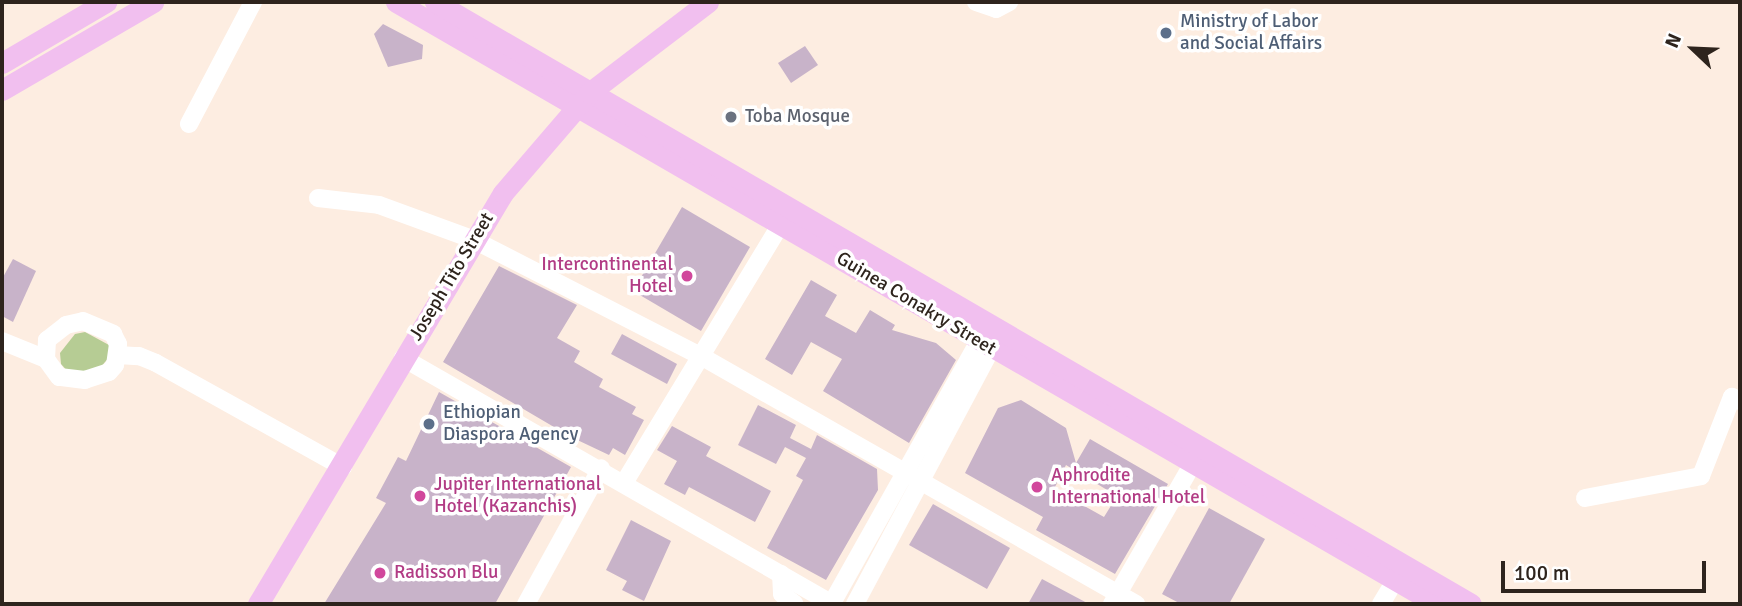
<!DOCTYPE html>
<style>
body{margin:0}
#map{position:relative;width:1742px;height:606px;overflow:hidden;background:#fdede1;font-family:Signika,sans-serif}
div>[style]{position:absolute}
.green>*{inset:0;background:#b6cc94}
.building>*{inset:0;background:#c8b3c9}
.minor>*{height:18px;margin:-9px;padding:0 9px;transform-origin:9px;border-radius:9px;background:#fff}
.major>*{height:21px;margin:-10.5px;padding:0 10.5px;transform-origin:10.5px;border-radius:10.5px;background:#f1bfef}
.dots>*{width:19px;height:19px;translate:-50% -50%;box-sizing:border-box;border:4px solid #fff;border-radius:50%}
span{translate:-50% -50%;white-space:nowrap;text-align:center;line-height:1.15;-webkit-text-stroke:7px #fff;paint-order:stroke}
.service-label{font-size:19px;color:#4e5e75}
.left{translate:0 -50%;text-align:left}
.worship-label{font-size:19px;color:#5b616d}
.hotel-label{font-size:19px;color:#b23c85}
.right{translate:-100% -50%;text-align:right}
.street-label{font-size:19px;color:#2e241d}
.frame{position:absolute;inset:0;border:4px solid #2e241d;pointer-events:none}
.north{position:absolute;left:1658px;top:14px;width:70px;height:70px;-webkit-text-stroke:5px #fff;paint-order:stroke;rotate:293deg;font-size:19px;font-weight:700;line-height:28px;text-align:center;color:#2e241d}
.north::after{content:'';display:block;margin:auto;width:24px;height:32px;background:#2e241d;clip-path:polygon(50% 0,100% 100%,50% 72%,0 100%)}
.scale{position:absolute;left:1501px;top:561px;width:205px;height:32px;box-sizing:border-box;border:4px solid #2e241d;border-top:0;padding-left:9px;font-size:21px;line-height:24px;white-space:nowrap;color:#2e241d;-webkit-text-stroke:5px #fff;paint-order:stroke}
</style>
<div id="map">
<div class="green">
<div style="clip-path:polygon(85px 332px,109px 345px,111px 355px,99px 369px,69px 373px,61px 364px,60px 353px,75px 334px)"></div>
</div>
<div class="building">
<div style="clip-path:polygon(383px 24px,423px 45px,422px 59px,388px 67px,374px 34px)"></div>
<div style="clip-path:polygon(805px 46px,818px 65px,791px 83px,778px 63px)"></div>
<div style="clip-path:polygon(682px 207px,750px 247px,701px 331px,633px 291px)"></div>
<div style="clip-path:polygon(13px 259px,36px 271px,13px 322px,2px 316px,2px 279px)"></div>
<div style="clip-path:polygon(499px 266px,577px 305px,557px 338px,580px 351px,574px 362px,603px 379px,599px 387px,636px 407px,632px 414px,644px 420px,625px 455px,613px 448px,609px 455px,571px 437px,443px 362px)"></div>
<div style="clip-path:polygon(811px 280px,837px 295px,825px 316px,856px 333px,870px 310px,895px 325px,892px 330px,936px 343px,956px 360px,909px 443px,823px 391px,842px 359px,811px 342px,792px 375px,765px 359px)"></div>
<div style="clip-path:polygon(622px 334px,677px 364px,667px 384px,611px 354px)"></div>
<div style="clip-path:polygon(439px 392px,571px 467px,495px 604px,324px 604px,386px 503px,376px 498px,398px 457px,406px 461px)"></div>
<div style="clip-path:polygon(evenodd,1021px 400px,1066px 428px,1076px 463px,1090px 439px,1168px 484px,1115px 574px,1036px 530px,1043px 517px,965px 473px,998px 408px,1021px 400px,1066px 465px,1117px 496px,1104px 517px,1054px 489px,1066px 465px)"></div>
<div style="clip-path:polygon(758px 405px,796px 425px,790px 438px,811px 449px,817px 435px,877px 469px,878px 490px,826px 580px,767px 548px,803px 480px,796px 476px,806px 458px,785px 447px,776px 464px,738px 445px)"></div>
<div style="clip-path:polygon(672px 426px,711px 447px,706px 456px,771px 491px,755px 522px,689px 487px,685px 495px,664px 484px,677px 461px,657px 450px)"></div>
<div style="clip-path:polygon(933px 504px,1010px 548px,987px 589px,909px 545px)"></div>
<div style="clip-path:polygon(1209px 508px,1265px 539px,1229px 604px,1181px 604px,1162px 594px)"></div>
<div style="clip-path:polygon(631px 520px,671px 541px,644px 601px,622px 590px,627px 581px,606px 570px)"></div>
<div style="clip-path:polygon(1042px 579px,1089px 604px,1028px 604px)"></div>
</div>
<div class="minor">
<div style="left:976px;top:2px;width:21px;rotate:19deg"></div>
<div style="left:996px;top:9px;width:15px;rotate:-28deg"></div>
<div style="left:189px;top:124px;width:138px;rotate:-62.3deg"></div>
<div style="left:318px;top:198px;width:61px;rotate:6.5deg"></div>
<div style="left:379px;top:205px;width:99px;rotate:20.1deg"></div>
<div style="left:472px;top:239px;width:255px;rotate:27.1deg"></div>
<div style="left:699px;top:355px;width:503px;rotate:29.67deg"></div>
<div style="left:83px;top:321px;width:33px;rotate:23deg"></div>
<div style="left:113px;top:334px;width:11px;rotate:63deg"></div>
<div style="left:118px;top:344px;width:21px;rotate:98deg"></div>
<div style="left:115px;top:365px;width:9px;rotate:131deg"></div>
<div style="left:109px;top:372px;width:25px;rotate:162deg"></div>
<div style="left:85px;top:380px;width:26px;rotate:-173deg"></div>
<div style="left:59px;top:377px;width:22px;rotate:-126deg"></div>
<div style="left:46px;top:359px;width:19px;rotate:-87deg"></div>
<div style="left:47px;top:340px;width:24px;rotate:-38deg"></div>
<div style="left:66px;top:325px;width:17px;rotate:-13deg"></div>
<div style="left:2px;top:341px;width:48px;rotate:22.2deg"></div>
<div style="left:117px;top:355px;width:22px;rotate:3deg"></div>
<div style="left:139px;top:356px;width:18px;rotate:22deg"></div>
<div style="left:156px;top:363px;width:214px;rotate:29.1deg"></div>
<div style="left:403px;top:358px;width:495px;rotate:29.8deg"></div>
<div style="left:624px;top:483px;width:303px;rotate:-58.8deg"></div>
<div style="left:1585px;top:498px;width:118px;rotate:-10.7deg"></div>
<div style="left:1701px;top:476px;width:85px;rotate:-68.6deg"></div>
<div style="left:1732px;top:397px;width:9px;rotate:27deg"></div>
<div style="left:781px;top:574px;width:20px;rotate:87deg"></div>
<div style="left:782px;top:594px;width:16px;rotate:38deg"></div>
<div style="left:832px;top:603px;width:314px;rotate:-60.7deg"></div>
<div style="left:526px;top:604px;width:155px;rotate:-61.1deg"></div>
<div style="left:855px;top:604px;width:304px;rotate:-61.9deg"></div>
<div style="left:1112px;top:604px;width:163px;rotate:-60.1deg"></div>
<div style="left:1381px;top:604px;width:29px;rotate:-59deg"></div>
</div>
<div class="major">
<div style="left:396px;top:2px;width:1203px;rotate:30.04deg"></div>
<div style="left:435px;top:2px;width:1198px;rotate:30.16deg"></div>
<div style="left:2px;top:63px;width:121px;rotate:-30.4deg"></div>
<div style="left:2px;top:90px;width:175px;rotate:-30.2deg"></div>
<div style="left:258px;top:604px;width:478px;rotate:-59.2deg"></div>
<div style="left:503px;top:193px;width:132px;rotate:-49.3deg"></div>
<div style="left:589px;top:93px;width:150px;rotate:-37.4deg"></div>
</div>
<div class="dots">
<div style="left:1166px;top:33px;background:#5c6f8a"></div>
<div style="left:731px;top:117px;background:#6b7280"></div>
<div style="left:687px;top:276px;background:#d1479c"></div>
<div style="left:429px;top:424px;background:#5c6f8a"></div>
<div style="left:1037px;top:487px;background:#d1479c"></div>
<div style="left:420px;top:496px;background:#d1479c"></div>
<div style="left:380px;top:573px;background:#d1479c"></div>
</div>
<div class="service-label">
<span class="left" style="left:1180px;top:33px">Ministry of Labor<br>and Social Affairs</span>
<span class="left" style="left:443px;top:424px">Ethiopian<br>Diaspora Agency</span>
</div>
<div class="worship-label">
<span class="left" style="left:745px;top:117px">Toba Mosque</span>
</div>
<div class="hotel-label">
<span class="right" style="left:673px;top:276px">Intercontinental<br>Hotel</span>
<span class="left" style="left:1051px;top:487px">Aphrodite<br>International Hotel</span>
<span class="left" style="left:434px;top:496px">Jupiter International<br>Hotel (Kazanchis)</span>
<span class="left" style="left:394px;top:573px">Radisson Blu</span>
</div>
<div class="street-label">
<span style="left:452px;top:277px;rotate:-59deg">Joseph Tito Street</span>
<span style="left:916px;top:304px;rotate:31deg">Guinea Conakry Street</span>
</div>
<div class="frame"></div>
<div class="north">N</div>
<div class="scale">100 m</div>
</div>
